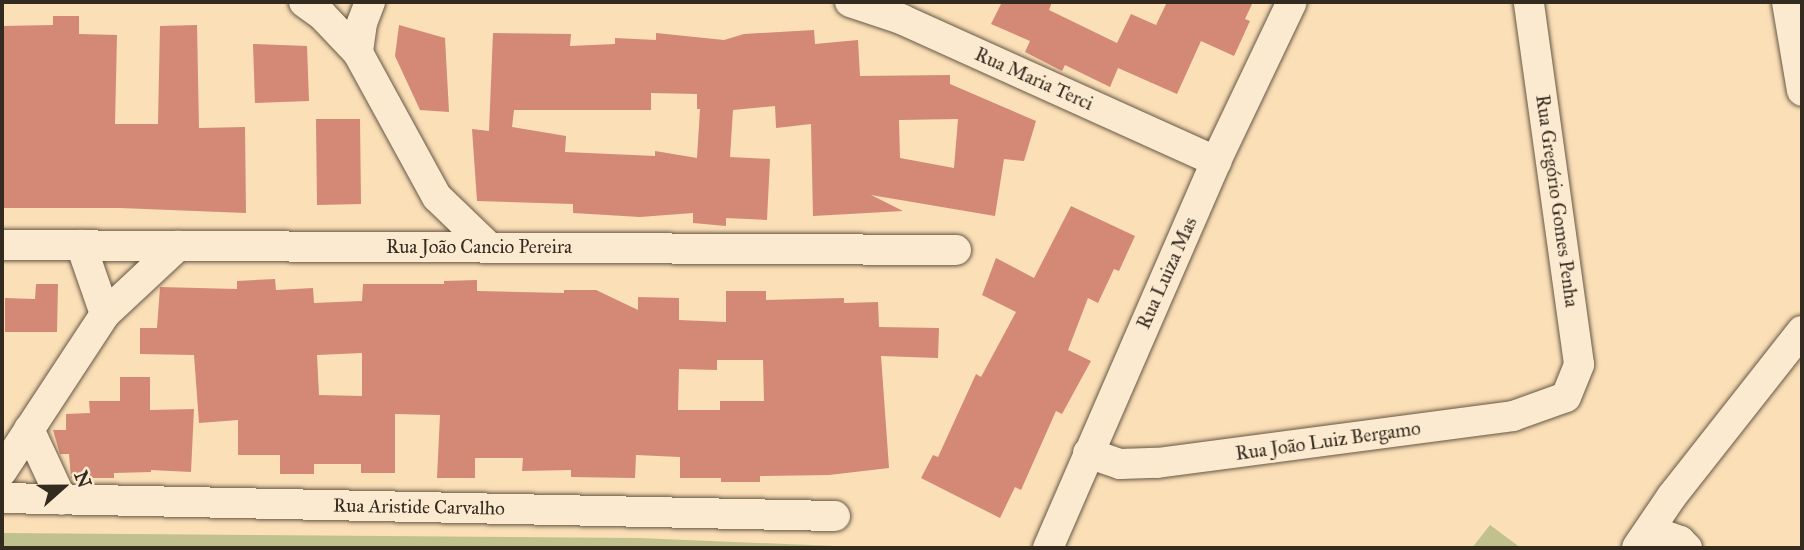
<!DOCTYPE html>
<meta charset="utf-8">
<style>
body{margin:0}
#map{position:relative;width:1804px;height:550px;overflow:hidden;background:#fbdfb6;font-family:"IM FELL Great Primer",serif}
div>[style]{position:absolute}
.green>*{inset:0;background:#c0c18c}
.building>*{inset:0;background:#d38975}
.roads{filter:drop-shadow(0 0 2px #665846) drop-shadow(0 0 2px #665846)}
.minor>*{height:30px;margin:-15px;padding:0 15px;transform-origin:15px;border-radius:15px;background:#fcead0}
span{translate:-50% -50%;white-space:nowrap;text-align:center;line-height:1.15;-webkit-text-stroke:5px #fcead0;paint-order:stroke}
.street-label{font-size:19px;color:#342b20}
.frame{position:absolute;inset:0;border:4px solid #342b20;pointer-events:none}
.north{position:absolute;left:28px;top:452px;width:70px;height:70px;-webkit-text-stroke:5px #fcead0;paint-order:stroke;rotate:69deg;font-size:19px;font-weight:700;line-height:28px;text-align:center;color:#342b20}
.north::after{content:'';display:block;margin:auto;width:24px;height:32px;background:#342b20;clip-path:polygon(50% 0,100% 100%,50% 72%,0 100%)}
</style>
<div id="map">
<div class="green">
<div style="clip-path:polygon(1490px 525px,1521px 548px,1472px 548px)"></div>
<div style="clip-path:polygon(2px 533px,638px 538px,883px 548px,2px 548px)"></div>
</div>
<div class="building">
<div style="clip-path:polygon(1002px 2px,1052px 2px,1049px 10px,1117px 43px,1131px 14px,1156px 25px,1167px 2px,1253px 2px,1245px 19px,1250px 21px,1234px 56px,1201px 41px,1177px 94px,1118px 68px,1110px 87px,1065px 65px,1062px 71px,1025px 52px,1030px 41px,991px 24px)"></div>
<div style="clip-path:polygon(53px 16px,79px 16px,79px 34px,117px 35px,115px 124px,158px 124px,160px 26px,197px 25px,199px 128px,245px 127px,246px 213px,120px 208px,2px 208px,2px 26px,53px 25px)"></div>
<div style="clip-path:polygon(399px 25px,445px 38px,449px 112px,420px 110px,395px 56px)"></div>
<div style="clip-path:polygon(evenodd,814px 30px,815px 44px,858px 40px,860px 76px,950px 75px,950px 84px,1036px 121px,1024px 161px,1004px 159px,995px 216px,871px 195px,903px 211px,813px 216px,811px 124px,776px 128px,775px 106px,733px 110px,730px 157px,770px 159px,767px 220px,726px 218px,726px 226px,693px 223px,693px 213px,640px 217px,573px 213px,573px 204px,477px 201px,472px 129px,489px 131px,493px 33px,571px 34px,570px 46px,615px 44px,615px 38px,656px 40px,656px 33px,724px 40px,744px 34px,814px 30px,651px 93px,697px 94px,697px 109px,700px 109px,697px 158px,655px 151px,655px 156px,565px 152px,566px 136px,512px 127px,514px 110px,651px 110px,651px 93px,814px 30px,958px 119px,954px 168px,900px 158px,899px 120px,958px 119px)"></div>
<div style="clip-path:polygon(253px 44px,307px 46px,309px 101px,255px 103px)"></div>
<div style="clip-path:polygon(316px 119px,360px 119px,361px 204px,317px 205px)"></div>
<div style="clip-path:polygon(1071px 206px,1135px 236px,1119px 271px,1114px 269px,1098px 303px,1088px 298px,1068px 350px,1091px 361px,1062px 414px,1056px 411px,1021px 490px,1015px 487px,1000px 518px,921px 478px,933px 455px,938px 457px,976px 374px,981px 377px,1016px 312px,982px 295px,996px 258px,1034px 278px)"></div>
<div style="clip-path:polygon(evenodd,275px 279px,276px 290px,313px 288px,314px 303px,362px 301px,363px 284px,444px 284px,444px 281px,477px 280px,477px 291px,564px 293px,564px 290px,596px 290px,638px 310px,638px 297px,679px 298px,679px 320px,726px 322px,726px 291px,766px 291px,766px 300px,844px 298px,844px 303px,878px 302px,879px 327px,939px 328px,938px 358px,881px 356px,889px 468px,829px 475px,760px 476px,760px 482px,721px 482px,721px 478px,680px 478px,680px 457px,636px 455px,635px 478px,571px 477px,571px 470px,522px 471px,523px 458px,475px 458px,475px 478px,437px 478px,440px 415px,395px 414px,395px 473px,361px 473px,361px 464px,314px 464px,314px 474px,280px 474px,280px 455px,238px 455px,238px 420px,199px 423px,194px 355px,140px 354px,140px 328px,157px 328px,160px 287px,237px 289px,237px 281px,275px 279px,362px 353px,362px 396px,319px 395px,317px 355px,362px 353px,275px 279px,717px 360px,763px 360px,764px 401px,720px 401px,720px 410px,678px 410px,679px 369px,717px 370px,717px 360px)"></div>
<div style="clip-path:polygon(36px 284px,58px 284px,57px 332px,5px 332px,5px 298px,35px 299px)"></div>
<div style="clip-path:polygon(120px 377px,150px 377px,150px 410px,194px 409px,191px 472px,151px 470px,151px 472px,114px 473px,114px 478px,71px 478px,69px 454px,60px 454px,53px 430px,66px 430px,66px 414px,90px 413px,89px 401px,120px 401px)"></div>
</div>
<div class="roads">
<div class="minor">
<div style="left:304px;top:2px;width:22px;rotate:36deg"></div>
<div style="left:322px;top:15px;width:52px;rotate:46.5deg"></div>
<div style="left:370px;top:2px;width:22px;rotate:111deg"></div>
<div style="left:362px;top:23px;width:30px;rotate:98deg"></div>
<div style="left:358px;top:53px;width:164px;rotate:61.3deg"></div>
<div style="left:437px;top:197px;width:72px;rotate:43.9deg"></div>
<div style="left:850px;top:2px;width:54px;rotate:18.4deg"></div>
<div style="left:901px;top:19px;width:346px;rotate:24.3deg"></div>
<div style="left:1787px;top:2px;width:90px;rotate:80.4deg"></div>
<div style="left:2px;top:245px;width:954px;rotate:0.3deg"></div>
<div style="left:81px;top:245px;width:73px;rotate:70.8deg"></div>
<div style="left:29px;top:429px;width:78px;rotate:65.1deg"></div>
<div style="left:1088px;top:453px;width:34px;rotate:19deg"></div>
<div style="left:1120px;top:464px;width:37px;rotate:-2deg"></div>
<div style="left:1157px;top:463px;width:359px;rotate:-7.5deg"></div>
<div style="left:1513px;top:416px;width:56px;rotate:-19.7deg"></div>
<div style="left:1566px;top:397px;width:35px;rotate:-68deg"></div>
<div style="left:1579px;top:364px;width:365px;rotate:-97.9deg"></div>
<div style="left:2px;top:471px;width:188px;rotate:-56.7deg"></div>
<div style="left:105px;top:314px;width:100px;rotate:-43deg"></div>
<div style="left:2px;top:498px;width:833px;rotate:1.24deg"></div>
<div style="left:1638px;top:546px;width:60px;rotate:-55.8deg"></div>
<div style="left:1672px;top:496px;width:210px;rotate:-51.8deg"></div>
<div style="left:1048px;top:548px;width:422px;rotate:-66.5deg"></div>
<div style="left:1216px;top:161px;width:176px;rotate:-64.5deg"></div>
<div style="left:1637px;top:548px;width:11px;rotate:-45deg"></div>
<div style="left:1645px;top:540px;width:19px;rotate:-16deg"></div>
<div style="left:1663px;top:535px;width:18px;rotate:19deg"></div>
<div style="left:1680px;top:541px;width:10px;rotate:45deg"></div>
</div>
</div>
<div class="street-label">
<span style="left:1034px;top:79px;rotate:24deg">Rua Maria Terci</span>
<span style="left:1557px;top:201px;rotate:82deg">Rua Gregório Gomes Penha</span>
<span style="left:479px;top:247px">Rua João Cancio Pereira</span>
<span style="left:1167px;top:273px;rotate:-66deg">Rua Luiza Mas</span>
<span style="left:1328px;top:441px;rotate:-8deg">Rua João Luiz Bergamo</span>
<span style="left:419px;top:507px;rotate:1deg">Rua Aristide Carvalho</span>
</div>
<div class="frame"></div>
<div class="north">N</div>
</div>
